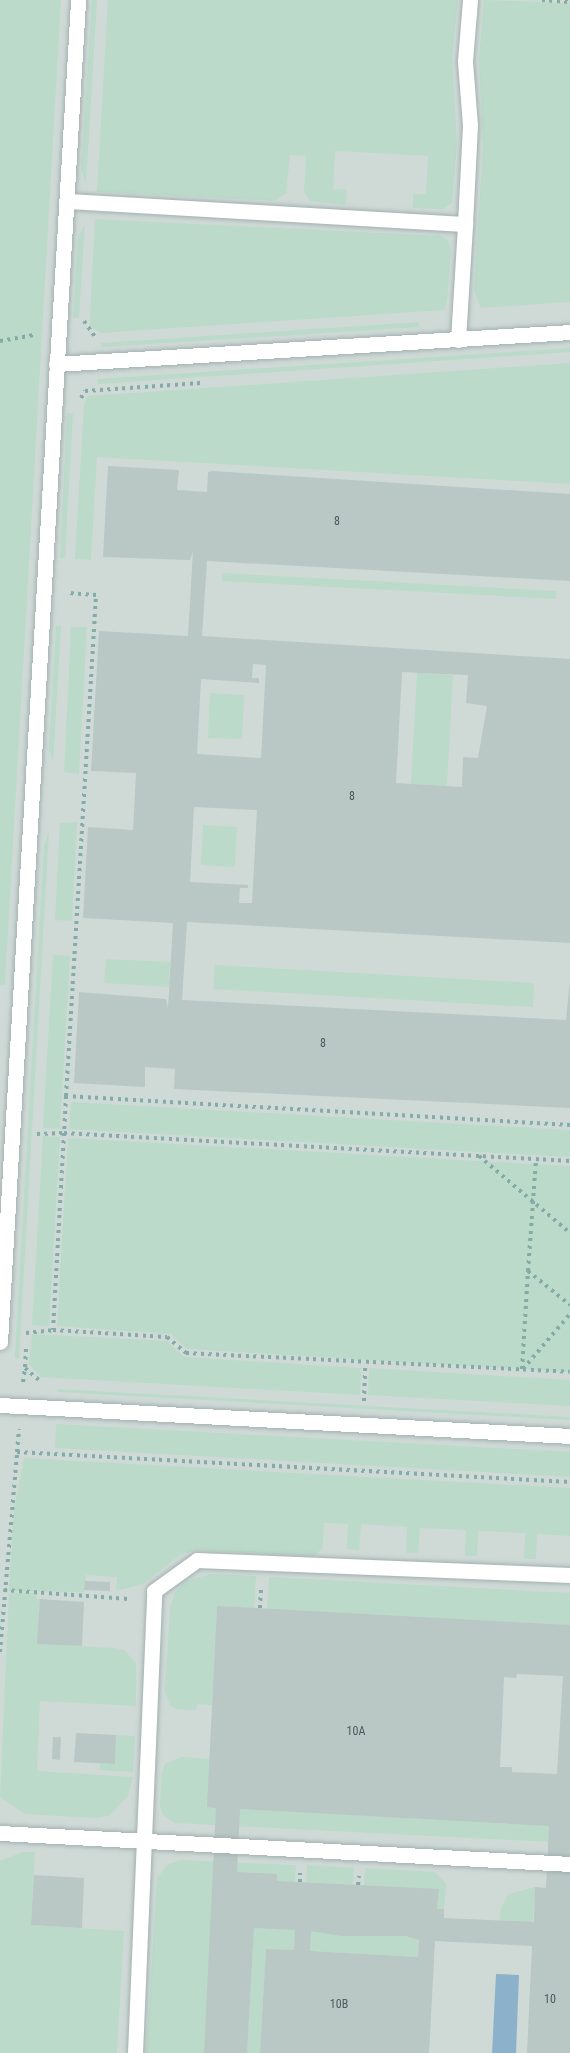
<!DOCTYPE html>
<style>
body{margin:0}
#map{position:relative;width:570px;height:2053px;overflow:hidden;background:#e0eae8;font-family:"Roboto Condensed",sans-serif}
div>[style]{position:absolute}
.built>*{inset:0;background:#cfdad7}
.green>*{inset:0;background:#bbdaca}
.water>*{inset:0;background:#8cb2cb}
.building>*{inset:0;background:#b9c7c5}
.path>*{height:4px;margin-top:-2px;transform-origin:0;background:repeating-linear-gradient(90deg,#83aba8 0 3px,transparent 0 7.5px)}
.roads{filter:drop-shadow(0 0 2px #a3b1b0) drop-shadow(0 0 2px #a3b1b0)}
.lane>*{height:15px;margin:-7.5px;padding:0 7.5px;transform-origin:7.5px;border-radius:7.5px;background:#fff}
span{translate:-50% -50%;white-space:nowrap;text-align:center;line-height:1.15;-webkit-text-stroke:4.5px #f0f7f5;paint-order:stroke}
.number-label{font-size:12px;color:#485c5b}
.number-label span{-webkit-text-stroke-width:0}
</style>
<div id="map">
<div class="built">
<div style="clip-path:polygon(44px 0,570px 0,570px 2053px,0 2053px,0 707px)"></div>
</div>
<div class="green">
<div style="clip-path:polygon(0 0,61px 0,5px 985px,0 985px)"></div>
<div style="clip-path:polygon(92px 0,97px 0,86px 185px,81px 169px)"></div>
<div style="clip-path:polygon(108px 0,458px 0,452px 58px,457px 144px,452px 203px,443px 209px,413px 208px,413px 194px,426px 194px,428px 156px,335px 151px,333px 189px,347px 190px,346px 205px,310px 201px,304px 192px,306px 156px,290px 155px,286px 193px,275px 201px,97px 192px)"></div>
<div style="clip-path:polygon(484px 0,570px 3px,570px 302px,481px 308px,474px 291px,483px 147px,479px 60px)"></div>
<div style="clip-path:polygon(95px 219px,440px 236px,448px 240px,451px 249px,447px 301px,444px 310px,101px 333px,90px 326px,90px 318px)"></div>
<div style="clip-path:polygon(85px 224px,79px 318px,73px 318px,78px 237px)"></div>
<div style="clip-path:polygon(419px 322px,419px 327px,102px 347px,101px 343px)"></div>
<div style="clip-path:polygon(570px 348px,570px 352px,98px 384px,98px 379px)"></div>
<div style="clip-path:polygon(570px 363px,570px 484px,97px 457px,91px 560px,75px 559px,84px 404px,88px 396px)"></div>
<div style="clip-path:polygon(67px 413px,73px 413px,65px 558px,60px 558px)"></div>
<div style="clip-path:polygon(222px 573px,556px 591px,556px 599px,222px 581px)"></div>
<div style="clip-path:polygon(56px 626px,61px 626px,53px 761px,49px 749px)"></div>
<div style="clip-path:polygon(71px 627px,87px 627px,79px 774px,64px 772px)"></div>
<div style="clip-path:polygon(417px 672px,453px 675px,447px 786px,411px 784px)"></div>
<div style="clip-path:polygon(210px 693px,244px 695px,242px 739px,208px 738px)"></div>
<div style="clip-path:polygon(77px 822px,72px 921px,55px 920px,60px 823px)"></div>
<div style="clip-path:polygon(203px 825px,237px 827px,235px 867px,201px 865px)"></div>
<div style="clip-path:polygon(49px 831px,19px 1359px,15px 1358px,15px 1353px,44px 846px)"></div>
<div style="clip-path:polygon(53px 955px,70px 956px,60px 1129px,43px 1128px)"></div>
<div style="clip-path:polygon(106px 959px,170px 962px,169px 987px,104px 983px)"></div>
<div style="clip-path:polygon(215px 965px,534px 983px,533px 1007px,213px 989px)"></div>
<div style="clip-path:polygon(71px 1102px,570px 1130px,570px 1157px,69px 1129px)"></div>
<div style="clip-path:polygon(43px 1136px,60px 1137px,49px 1326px,32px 1325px)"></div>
<div style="clip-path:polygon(68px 1138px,570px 1166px,570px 1372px,187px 1349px,171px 1334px,57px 1326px)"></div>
<div style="clip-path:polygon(32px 1334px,167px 1341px,184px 1357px,361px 1368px,360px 1395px,40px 1377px,29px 1364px)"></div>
<div style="clip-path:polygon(369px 1368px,570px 1380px,570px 1406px,368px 1395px)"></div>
<div style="clip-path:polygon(57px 1389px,570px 1417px,570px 1420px,58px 1392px)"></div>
<div style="clip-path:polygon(56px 1424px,570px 1452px,570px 1477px,55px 1448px)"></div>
<div style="clip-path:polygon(24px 1458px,570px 1488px,570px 1536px,537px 1534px,536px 1559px,524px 1559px,525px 1533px,478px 1531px,477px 1556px,465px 1556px,466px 1530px,420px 1528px,418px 1553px,406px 1553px,407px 1527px,361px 1524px,359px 1550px,347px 1549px,348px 1524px,324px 1523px,323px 1548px,314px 1556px,198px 1550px,181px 1554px,143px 1584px,124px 1589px,116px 1590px,117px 1577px,86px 1575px,84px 1592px,9px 1591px,14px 1509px)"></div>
<div style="clip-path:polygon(211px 1574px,256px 1576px,254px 1608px,217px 1606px,212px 1705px,197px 1704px,196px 1710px,177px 1709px,170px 1705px,165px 1692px,170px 1608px,175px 1592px,186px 1581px)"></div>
<div style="clip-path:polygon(269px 1577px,570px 1593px,570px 1625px,267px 1609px)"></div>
<div style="clip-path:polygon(9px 1593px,36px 1593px,36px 1599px,40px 1599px,38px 1644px,115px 1648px,124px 1650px,136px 1663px,136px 1706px,40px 1701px,37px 1771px,133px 1777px,128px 1796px,109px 1816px,94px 1818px,25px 1814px,0 1797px)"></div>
<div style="clip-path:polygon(116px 1735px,135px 1736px,133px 1772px,100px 1770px,100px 1764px,115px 1764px)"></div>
<div style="clip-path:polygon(181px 1757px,210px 1759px,208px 1807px,570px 1827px,570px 1843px,175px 1823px,163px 1815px,160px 1807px,162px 1772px,165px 1764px)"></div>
<div style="clip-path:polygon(23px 1852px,35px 1852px,31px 1925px,124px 1931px,117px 2053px,0 2053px,0 1861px)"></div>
<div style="clip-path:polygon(180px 1860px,296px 1865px,295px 1882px,277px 1881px,277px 1874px,237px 1872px,228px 2053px,146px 2053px,157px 1878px,167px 1865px)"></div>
<div style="clip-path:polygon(307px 1865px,354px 1868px,353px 1885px,306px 1882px)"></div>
<div style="clip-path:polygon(365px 1868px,435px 1872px,446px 1884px,444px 1909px,437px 1909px,439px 1890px,364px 1885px)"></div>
<div style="clip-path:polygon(535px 1887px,532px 1946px,497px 1944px,501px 1907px,509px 1894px)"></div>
<div style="clip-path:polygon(254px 1928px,273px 1929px,274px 1932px,275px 1929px,295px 1930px,294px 1950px,266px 1949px,260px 2053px,247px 2053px)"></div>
<div style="clip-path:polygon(311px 1931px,406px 1936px,419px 1940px,418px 1957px,310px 1951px)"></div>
</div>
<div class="water">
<div style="clip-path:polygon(496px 1974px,519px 1975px,516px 2053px,492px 2053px)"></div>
</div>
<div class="building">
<div style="clip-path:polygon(evenodd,108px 466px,179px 470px,177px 490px,207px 492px,208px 472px,212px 471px,570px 494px,570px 581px,207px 561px,202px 636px,570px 659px,570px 943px,187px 922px,182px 1000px,566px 1020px,570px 980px,570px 1108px,174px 1089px,175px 1069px,145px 1067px,145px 1087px,74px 1083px,79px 992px,166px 999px,168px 1008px,173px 923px,83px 918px,88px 827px,133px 830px,136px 773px,91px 771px,99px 631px,188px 636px,193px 551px,190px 560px,103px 557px,108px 466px,253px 664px,266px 665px,261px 758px,197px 754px,201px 679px,259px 683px,259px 678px,252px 678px,253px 664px,108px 466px,402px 672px,468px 675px,466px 703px,487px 706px,478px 758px,463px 757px,462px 787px,396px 783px,402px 672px,108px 466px,194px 807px,257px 810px,252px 903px,239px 903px,240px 888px,248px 888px,248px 885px,190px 882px,194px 807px)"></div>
<div style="clip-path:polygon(85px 1581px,110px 1582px,110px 1591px,84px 1590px)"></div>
<div style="clip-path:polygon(40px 1599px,84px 1602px,82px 1646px,37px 1644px)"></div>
<div style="clip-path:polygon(evenodd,217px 1606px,570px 1625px,570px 2053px,527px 2053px,532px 1946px,435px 1941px,429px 2053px,260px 2053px,266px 1949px,294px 1950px,295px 1930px,254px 1928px,247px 2053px,204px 2053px,216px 1808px,207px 1807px,217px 1606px,517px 1674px,563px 1676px,557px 1774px,512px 1772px,512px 1767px,500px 1767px,504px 1677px,516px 1678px,517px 1674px,217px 1606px,240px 1809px,549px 1826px,546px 1888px,535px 1887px,534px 1922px,444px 1918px,444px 1909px,437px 1909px,439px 1889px,277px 1881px,277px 1874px,237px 1872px,240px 1809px,217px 1606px,311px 1931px,341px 1936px,406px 1936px,419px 1940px,418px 1957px,310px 1951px,311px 1931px)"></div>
<div style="clip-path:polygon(76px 1733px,116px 1735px,115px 1764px,74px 1762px)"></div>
<div style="clip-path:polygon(53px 1737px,61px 1737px,60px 1760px,52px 1759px)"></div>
<div style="clip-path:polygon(34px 1875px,84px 1878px,82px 1928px,31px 1925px)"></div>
</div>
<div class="path">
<div style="left:542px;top:0;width:28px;rotate:4deg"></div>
<div style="left:84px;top:321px;width:19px;rotate:55deg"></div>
<div style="left:0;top:341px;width:36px;rotate:-10deg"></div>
<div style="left:81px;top:398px;width:8px;rotate:-60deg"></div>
<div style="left:85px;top:391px;width:116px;rotate:-3.9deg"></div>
<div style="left:66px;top:1096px;width:502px;rotate:-86.57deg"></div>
<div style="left:96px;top:595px;width:28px;rotate:-176deg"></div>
<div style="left:570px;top:1125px;width:505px;rotate:-176.71deg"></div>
<div style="left:66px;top:1096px;width:37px;rotate:93deg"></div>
<div style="left:64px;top:1133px;width:507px;rotate:3.17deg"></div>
<div style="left:37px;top:1134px;width:27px;rotate:-2deg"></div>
<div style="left:64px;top:1133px;width:197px;rotate:93.2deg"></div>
<div style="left:53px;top:1330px;width:114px;rotate:3.5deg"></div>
<div style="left:167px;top:1337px;width:25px;rotate:40deg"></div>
<div style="left:186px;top:1353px;width:384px;rotate:2.8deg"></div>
<div style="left:479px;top:1156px;width:119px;rotate:40.2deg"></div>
<div style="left:528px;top:1271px;width:112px;rotate:-85.9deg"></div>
<div style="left:26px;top:1333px;width:27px;rotate:-6deg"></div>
<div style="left:26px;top:1349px;width:19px;rotate:93deg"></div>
<div style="left:25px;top:1368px;width:18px;rotate:41deg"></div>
<div style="left:522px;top:1369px;width:98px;rotate:-86.5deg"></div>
<div style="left:528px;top:1271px;width:54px;rotate:39deg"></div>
<div style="left:523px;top:1369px;width:72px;rotate:-49.5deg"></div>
<div style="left:23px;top:1382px;width:14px;rotate:-82deg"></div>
<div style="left:364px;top:1401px;width:37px;rotate:-88deg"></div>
<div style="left:17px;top:1452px;width:23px;rotate:-85deg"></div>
<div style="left:4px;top:1590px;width:125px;rotate:4.1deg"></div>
<div style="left:260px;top:1608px;width:21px;rotate:-87deg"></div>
<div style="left:0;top:1652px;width:201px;rotate:-85.1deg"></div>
<div style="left:17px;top:1452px;width:554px;rotate:3.11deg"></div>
<div style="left:300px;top:1882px;width:9px;rotate:-90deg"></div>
<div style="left:358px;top:1885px;width:9px;rotate:-84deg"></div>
</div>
<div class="roads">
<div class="lane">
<div style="left:67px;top:201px;width:399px;rotate:3.3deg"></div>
<div style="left:465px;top:224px;width:99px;rotate:-87.1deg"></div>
<div style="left:470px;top:125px;width:64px;rotate:-94.5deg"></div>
<div style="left:465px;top:61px;width:61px;rotate:-85.3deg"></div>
<div style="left:458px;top:340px;width:116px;rotate:-86.5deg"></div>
<div style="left:56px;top:364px;width:515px;rotate:-3.56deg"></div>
<div style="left:0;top:1342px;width:1344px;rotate:-86.67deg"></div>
<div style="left:0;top:1405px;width:571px;rotate:3.11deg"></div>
<div style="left:0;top:1833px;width:571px;rotate:3.11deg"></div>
<div style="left:135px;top:2053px;width:462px;rotate:-87.6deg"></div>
<div style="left:154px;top:1591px;width:53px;rotate:-35.8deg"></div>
<div style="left:197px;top:1560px;width:373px;rotate:2.3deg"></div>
</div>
</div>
<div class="number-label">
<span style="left:337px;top:522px">8</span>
<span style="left:352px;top:797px">8</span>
<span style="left:323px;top:1044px">8</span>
<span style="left:356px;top:1732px">10A</span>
<span style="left:550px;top:2000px">10</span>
<span style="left:339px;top:2005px">10B</span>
</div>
</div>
